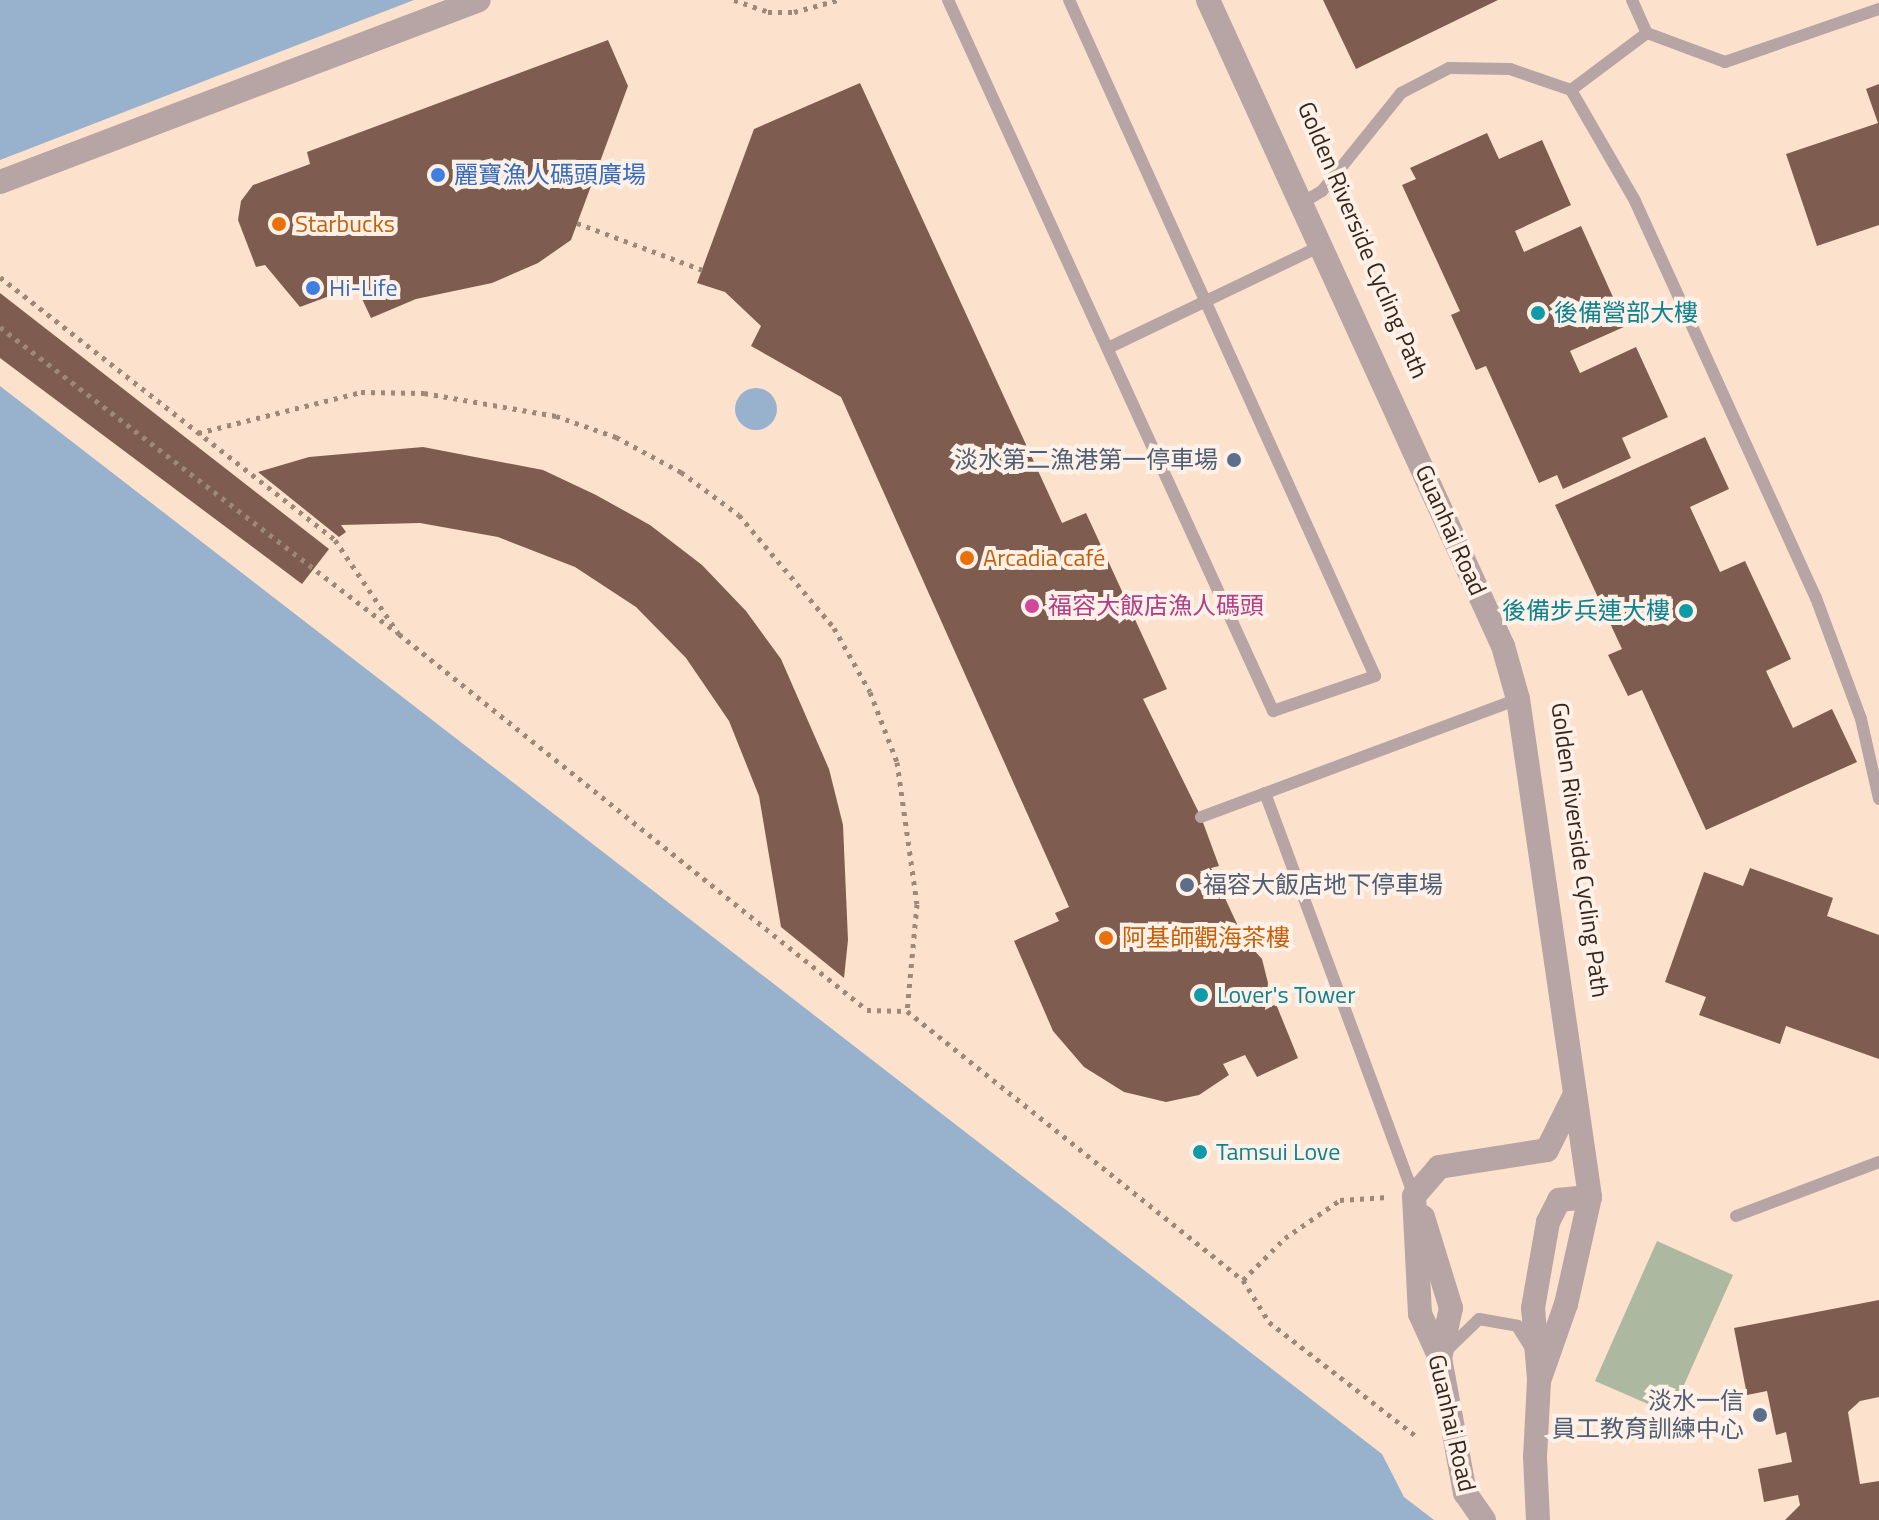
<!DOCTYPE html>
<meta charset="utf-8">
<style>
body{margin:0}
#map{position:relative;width:1879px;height:1520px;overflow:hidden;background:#fce1cd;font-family:"Titillium Web","Noto Sans TC",sans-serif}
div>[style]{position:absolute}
.green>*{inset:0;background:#acb9a0}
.water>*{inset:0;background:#98b1cd}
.round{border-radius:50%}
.building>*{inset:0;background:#7e5d50}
.path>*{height:5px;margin-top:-2.5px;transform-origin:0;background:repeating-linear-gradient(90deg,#9d897a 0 4px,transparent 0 10px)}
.service>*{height:12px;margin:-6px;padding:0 6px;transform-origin:6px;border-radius:6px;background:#b7a4a4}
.minor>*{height:24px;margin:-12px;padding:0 12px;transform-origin:12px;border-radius:12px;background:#b7a4a4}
.dots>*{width:22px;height:22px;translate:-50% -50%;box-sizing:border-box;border:4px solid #fff1e7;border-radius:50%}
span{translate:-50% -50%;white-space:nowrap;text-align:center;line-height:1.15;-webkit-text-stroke:8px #fff1e7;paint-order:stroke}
.shop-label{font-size:24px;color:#366cbe}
.left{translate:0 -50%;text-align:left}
.food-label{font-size:24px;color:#c56008}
.street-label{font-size:24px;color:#33271d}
.culture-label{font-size:24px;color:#0d838f}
.right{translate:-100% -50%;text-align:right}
.service-label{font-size:24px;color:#4e5e75}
.hotel-label{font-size:24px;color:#b23c85}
</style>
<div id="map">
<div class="green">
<div style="clip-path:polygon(1657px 1241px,1733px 1275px,1671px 1414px,1595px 1381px)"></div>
</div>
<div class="water">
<div style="clip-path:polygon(0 0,414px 0,0 160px)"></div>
<div style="clip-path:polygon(0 386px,1382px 1454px,1404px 1497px,1434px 1520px,0 1520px)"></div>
<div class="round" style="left:735px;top:388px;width:42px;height:42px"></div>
</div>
<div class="building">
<div style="clip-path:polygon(1323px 0,1498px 0,1356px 69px)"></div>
<div style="clip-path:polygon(608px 40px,628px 86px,571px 240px,538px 263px,492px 283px,416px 299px,371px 318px,356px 286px,300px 307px,265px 265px,256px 267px,238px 220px,241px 201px,253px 185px,310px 164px,307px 152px)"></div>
<div style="clip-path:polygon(860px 83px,1062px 523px,1086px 513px,1167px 689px,1143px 699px,1201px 817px,1219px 866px,1211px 868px,1244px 939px,1262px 959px,1268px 983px,1265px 1010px,1276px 1004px,1298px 1058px,1257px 1077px,1245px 1055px,1223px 1064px,1229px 1075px,1199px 1095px,1166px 1102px,1124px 1092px,1084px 1067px,1053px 1031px,1014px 941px,1059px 921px,1055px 913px,1069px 907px,841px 397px,751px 346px,761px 326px,725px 292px,697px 283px,754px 129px)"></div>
<div style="clip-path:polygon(1879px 84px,1879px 225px,1817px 246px,1786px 154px,1878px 123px,1866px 89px)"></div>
<div style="clip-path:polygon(1487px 133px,1499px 159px,1542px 140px,1571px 205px,1515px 231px,1524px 252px,1581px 226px,1626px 326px,1570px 351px,1580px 373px,1636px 347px,1668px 417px,1622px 438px,1631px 458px,1563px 489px,1557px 475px,1539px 483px,1486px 366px,1476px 370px,1451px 315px,1460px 311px,1402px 185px,1416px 179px,1410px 168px)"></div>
<div style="clip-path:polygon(0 293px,329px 549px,302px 584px,0 358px)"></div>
<div style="clip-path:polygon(1705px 437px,1729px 489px,1690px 507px,1720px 572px,1745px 561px,1791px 659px,1766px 671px,1793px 728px,1832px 709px,1857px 762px,1706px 830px,1642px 690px,1628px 696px,1608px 655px,1622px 649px,1555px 505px)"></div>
<div style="clip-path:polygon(423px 447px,543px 470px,596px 495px,650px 525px,702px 565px,746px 611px,781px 659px,829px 769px,843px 825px,848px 940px,844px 978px,781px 927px,759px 796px,729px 721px,686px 658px,636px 607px,575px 567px,498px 537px,420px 523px,341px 525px,346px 532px,339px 537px,258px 472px,309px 457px)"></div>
<div style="clip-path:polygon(1750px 868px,1833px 898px,1827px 916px,1879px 935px,1879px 1059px,1786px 1026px,1780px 1044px,1699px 1015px,1706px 997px,1665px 982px,1704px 872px,1743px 886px)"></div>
<div style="clip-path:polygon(1879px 1300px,1879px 1397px,1860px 1401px,1848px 1412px,1860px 1484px,1879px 1481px,1879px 1520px,1785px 1520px,1800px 1505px,1798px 1495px,1764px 1502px,1758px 1469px,1792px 1462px,1786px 1432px,1776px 1435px,1767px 1391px,1747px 1395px,1734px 1328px)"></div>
</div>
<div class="path">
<div style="left:734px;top:0;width:36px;rotate:19deg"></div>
<div style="left:768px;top:12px;width:26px"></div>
<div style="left:794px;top:12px;width:46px;rotate:-15.3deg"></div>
<div style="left:577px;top:223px;width:134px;rotate:20.5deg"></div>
<div style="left:0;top:277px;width:426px;rotate:38.1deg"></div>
<div style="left:335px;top:540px;width:114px;rotate:55.8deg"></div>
<div style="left:399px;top:634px;width:600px;rotate:38.78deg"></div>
<div style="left:867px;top:1010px;width:40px;rotate:1.4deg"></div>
<div style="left:0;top:327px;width:498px;rotate:37.6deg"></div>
<div style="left:198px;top:433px;width:168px;rotate:-14.1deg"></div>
<div style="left:361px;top:392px;width:63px;rotate:0.9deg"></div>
<div style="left:424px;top:393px;width:134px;rotate:9.9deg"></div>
<div style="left:556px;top:416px;width:64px;rotate:19.3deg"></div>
<div style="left:616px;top:437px;width:74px;rotate:28.3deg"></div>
<div style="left:681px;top:472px;width:72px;rotate:36.6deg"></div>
<div style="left:739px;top:515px;width:148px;rotate:49.9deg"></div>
<div style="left:834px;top:628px;width:73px;rotate:60.6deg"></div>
<div style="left:870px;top:692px;width:75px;rotate:68.9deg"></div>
<div style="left:897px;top:762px;width:143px;rotate:82deg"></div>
<div style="left:917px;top:904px;width:107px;rotate:95.3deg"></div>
<div style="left:907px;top:1011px;width:430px;rotate:38.7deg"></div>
<div style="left:1243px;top:1280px;width:49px;rotate:58.2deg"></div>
<div style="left:1269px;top:1322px;width:187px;rotate:37.8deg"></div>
<div style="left:1243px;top:1280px;width:59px;rotate:-45deg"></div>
<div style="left:1285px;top:1238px;width:67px;rotate:-34.6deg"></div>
<div style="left:1340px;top:1200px;width:48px;rotate:-3.6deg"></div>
</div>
<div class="service">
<div style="left:948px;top:0;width:782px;rotate:65.43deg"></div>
<div style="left:1273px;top:711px;width:108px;rotate:-18.9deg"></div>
<div style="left:1375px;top:676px;width:742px;rotate:-114.35deg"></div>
<div style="left:1632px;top:0;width:36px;rotate:66deg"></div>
<div style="left:1571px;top:90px;width:95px;rotate:-36.9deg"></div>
<div style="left:1647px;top:33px;width:83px;rotate:20.4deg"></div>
<div style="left:1725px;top:62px;width:163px;rotate:-19deg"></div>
<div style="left:1302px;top:203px;width:23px;rotate:-31deg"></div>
<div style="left:1322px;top:191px;width:126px;rotate:-51.1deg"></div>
<div style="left:1401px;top:93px;width:54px;rotate:-27.5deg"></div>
<div style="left:1449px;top:68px;width:61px;rotate:0.9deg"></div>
<div style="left:1510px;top:69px;width:65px;rotate:19deg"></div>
<div style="left:1571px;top:90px;width:128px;rotate:60deg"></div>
<div style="left:1635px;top:201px;width:436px;rotate:65.5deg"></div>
<div style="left:1816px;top:598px;width:129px;rotate:69.6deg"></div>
<div style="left:1861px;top:719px;width:82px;rotate:77.3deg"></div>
<div style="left:1108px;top:348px;width:236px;rotate:-25.6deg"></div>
<div style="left:1265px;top:793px;width:429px;rotate:69.7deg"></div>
<div style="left:1201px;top:817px;width:338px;rotate:-20.4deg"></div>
<div style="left:1736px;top:1216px;width:153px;rotate:-20.7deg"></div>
<div style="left:1445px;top:1352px;width:47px;rotate:-44.1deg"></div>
<div style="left:1479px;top:1319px;width:39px;rotate:10deg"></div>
<div style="left:1517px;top:1326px;width:26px;rotate:58deg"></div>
</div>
<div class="minor">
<div style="left:1208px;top:0;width:710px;rotate:65.46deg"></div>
<div style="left:1503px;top:646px;width:55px;rotate:74.2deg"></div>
<div style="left:1518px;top:699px;width:503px;rotate:81.77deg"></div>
<div style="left:1590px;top:1197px;width:110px;rotate:102.6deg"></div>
<div style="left:1566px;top:1304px;width:82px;rotate:109.3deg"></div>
<div style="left:1539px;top:1381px;width:76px;rotate:93deg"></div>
<div style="left:1535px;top:1457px;width:63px;rotate:87.3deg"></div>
<div style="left:0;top:182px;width:512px;rotate:-20.8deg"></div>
<div style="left:1423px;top:1217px;width:95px;rotate:72.9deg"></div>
<div style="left:1451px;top:1308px;width:51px;rotate:102.4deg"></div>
<div style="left:1539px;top:1379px;width:71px;rotate:-94.8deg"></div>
<div style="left:1533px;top:1308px;width:87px;rotate:-80.1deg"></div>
<div style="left:1548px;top:1222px;width:25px;rotate:-63deg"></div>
<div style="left:1559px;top:1200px;width:31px;rotate:-6deg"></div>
<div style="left:1484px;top:1520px;width:33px;rotate:-125deg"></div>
<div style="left:1465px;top:1493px;width:137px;rotate:-100.5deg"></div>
<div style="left:1440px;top:1358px;width:48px;rotate:-114.4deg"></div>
<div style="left:1420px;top:1314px;width:118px;rotate:-92.9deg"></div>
<div style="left:1414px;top:1196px;width:38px;rotate:-49deg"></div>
<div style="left:1439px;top:1167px;width:109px;rotate:-8.9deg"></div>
<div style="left:1547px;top:1150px;width:60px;rotate:-63.4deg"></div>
</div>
<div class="dots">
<div style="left:438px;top:175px;background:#3f7fe0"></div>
<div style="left:279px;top:224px;background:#e8710a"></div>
<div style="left:313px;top:288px;background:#3f7fe0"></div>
<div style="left:1538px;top:313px;background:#0f9aa8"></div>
<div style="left:1234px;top:460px;background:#5c6f8a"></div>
<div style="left:967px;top:558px;background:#e8710a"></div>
<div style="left:1032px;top:606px;background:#d1479c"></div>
<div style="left:1686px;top:611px;background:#0f9aa8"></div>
<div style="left:1187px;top:885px;background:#5c6f8a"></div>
<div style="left:1106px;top:938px;background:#e8710a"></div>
<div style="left:1201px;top:995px;background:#0f9aa8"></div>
<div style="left:1200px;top:1152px;background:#0f9aa8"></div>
<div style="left:1760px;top:1415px;background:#5c6f8a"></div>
</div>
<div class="shop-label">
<span class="left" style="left:454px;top:175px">麗寶漁人碼頭廣場</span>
<span class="left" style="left:329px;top:288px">Hi-Life</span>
</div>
<div class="food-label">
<span class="left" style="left:295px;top:224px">Starbucks</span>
<span class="left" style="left:983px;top:558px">Arcadia café</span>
<span class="left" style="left:1122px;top:938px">阿基師觀海茶樓</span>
</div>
<div class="street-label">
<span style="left:1363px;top:240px;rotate:67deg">Golden Riverside Cycling Path</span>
<span style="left:1451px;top:530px;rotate:66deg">Guanhai Road</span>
<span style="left:1580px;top:850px;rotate:82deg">Golden Riverside Cycling Path</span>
<span style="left:1452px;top:1423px;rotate:77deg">Guanhai Road</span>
</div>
<div class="culture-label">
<span class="left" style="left:1554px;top:313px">後備營部大樓</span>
<span class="right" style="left:1670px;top:611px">後備步兵連大樓</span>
<span class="left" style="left:1217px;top:995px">Lover's Tower</span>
<span class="left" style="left:1216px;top:1152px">Tamsui Love</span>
</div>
<div class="service-label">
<span class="right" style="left:1218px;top:460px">淡水第二漁港第一停車場</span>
<span class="left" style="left:1203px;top:885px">福容大飯店地下停車場</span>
<span class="right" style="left:1744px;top:1415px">淡水一信<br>員工教育訓練中心</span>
</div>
<div class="hotel-label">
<span class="left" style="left:1048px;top:606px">福容大飯店漁人碼頭</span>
</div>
</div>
